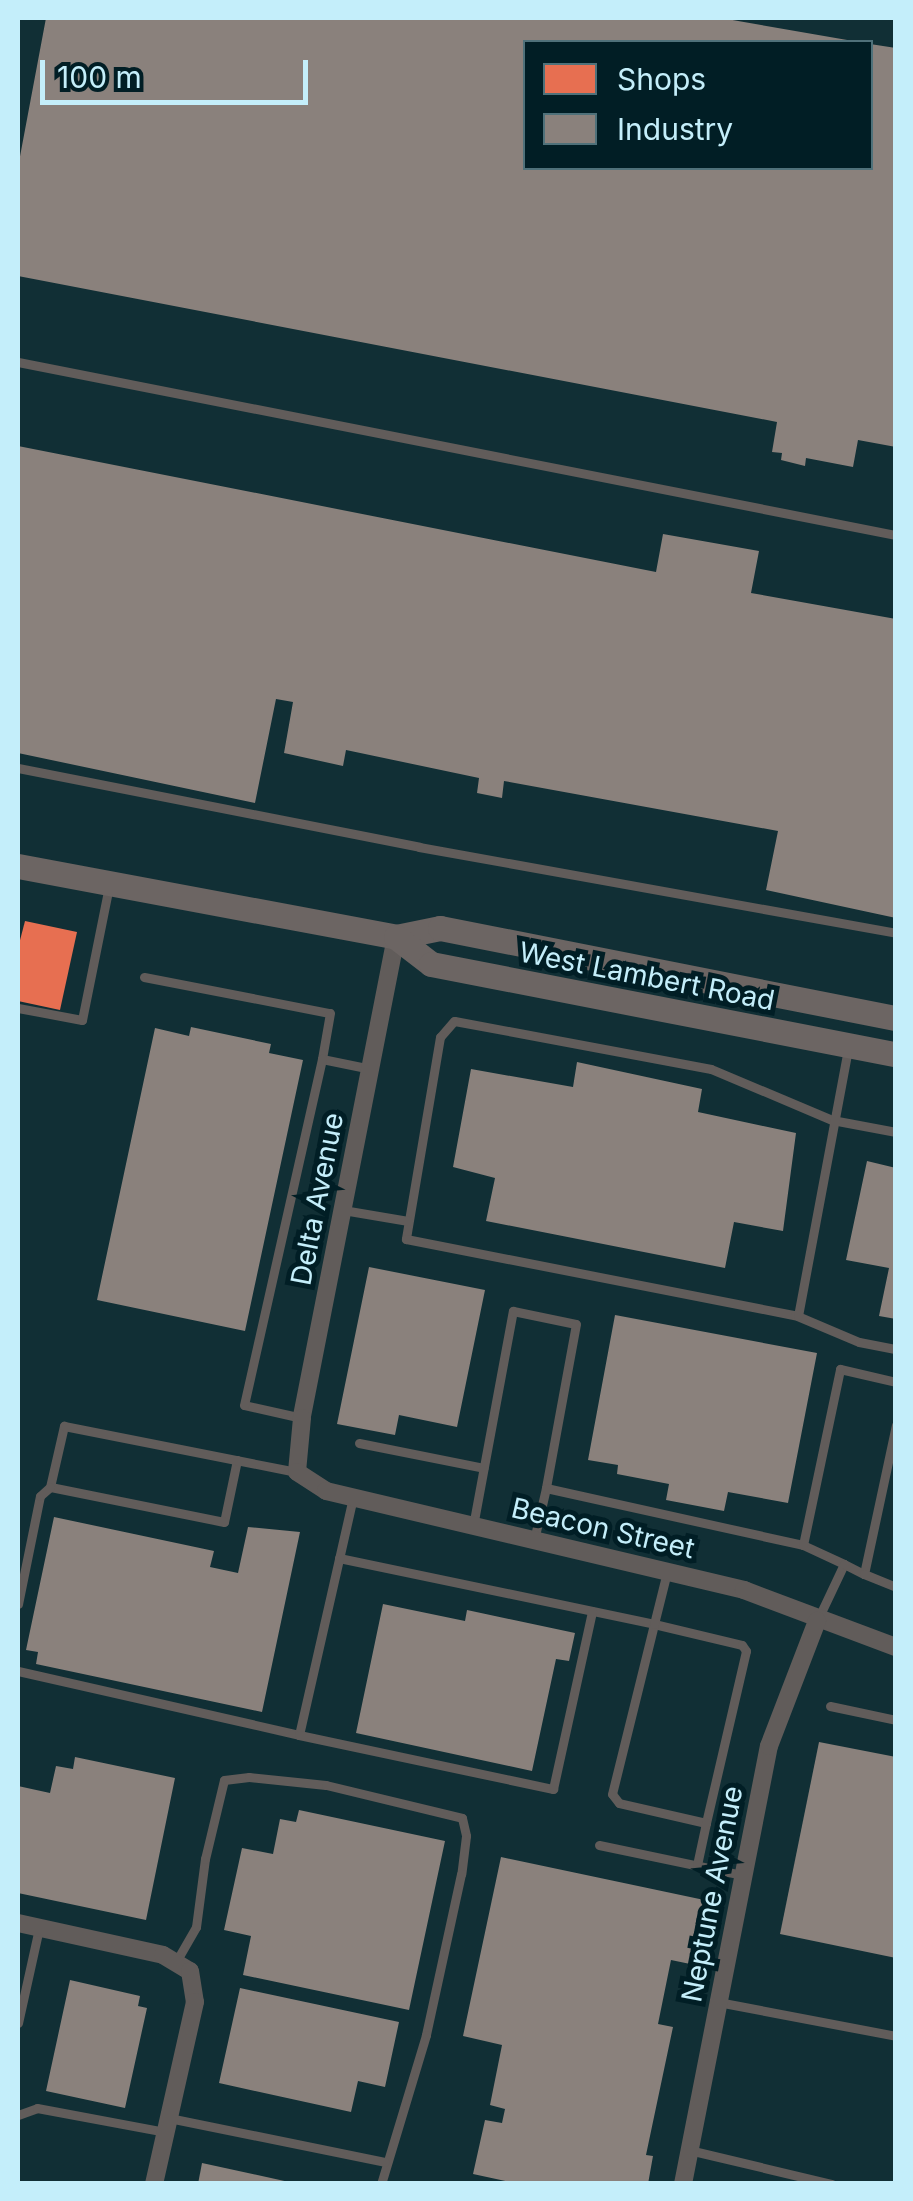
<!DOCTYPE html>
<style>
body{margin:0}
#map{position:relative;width:913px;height:2201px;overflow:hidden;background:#112f35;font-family:Inter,sans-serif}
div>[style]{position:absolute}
.shops>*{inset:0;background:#e76f51}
.industry>*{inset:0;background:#8a817c}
.lane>*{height:9px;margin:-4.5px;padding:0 4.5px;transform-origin:4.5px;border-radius:4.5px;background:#615c5a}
.street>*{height:18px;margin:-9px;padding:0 9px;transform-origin:9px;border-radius:9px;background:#615c5a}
.secondary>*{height:25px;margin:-12.5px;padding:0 12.5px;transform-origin:12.5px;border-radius:12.5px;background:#6c6563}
span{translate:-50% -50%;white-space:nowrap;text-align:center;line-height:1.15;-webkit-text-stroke:10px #011e25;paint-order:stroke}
.street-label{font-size:28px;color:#c4eefa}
.frame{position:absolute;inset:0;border:20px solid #c4eefa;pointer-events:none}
.legend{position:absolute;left:523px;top:40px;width:350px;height:130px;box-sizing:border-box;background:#011e25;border:2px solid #4f717a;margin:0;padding:12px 18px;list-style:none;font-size:30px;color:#c4eefa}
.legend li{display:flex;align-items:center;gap:20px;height:50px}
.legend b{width:50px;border:2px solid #4f717a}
.scale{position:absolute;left:40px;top:60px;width:268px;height:45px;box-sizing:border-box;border:5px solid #c4eefa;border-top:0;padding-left:12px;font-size:30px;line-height:35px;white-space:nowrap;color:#c4eefa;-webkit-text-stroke:8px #011e25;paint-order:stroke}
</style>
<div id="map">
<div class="shops">
<div style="clip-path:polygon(25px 921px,77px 932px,60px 1010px,18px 1001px,18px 948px)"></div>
</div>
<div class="industry">
<div style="clip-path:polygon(46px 18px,721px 18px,853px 41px,526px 42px,526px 168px,870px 168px,870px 44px,896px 48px,896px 447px,858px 440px,853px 467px,806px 458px,805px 466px,781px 460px,782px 453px,772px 452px,777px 422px,18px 276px,18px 167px)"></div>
<div style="clip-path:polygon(18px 446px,656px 572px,663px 534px,759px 551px,751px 593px,896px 619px,896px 918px,766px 890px,778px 831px,504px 781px,502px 798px,477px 793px,479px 778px,346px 750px,343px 766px,284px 753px,293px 702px,276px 699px,255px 803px,18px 753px)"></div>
<div style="clip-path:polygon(191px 1027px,271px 1044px,269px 1053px,303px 1060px,245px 1331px,97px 1300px,155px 1028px,189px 1036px)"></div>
<div style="clip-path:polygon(577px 1062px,702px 1089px,698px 1112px,796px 1133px,783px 1231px,734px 1222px,725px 1268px,486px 1221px,495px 1178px,453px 1167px,471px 1069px,573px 1087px)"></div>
<div style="clip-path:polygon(867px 1161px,896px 1168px,896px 1319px,879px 1316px,889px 1268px,846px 1260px)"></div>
<div style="clip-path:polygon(369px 1267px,485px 1290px,457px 1427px,399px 1415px,395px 1435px,337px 1424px)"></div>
<div style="clip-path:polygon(615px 1315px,817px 1353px,788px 1503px,728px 1492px,724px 1511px,666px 1500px,669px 1484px,617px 1474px,618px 1465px,588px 1460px)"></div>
<div style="clip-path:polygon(54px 1517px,214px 1551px,210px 1567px,238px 1573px,248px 1527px,300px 1532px,262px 1712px,36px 1664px,38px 1652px,26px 1650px)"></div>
<div style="clip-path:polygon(383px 1604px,465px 1621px,467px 1610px,575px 1633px,569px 1661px,556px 1659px,532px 1771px,356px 1733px)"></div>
<div style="clip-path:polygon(819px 1742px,896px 1757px,896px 1958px,780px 1934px)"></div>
<div style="clip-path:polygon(75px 1757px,175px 1778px,146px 1920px,18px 1893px,18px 1786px,50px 1793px,56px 1766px,73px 1769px)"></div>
<div style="clip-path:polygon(299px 1810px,445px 1841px,409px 2010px,243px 1975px,251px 1936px,224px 1930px,242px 1848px,273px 1854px,280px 1819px,296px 1822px)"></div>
<div style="clip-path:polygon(501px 1857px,709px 1901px,704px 1921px,697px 1920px,692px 1943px,699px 1945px,695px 1965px,671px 1960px,658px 2024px,673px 2027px,646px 2155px,653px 2156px,648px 2184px,519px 2184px,473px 2174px,485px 2120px,502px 2123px,505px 2109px,490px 2105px,502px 2045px,463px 2036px)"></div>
<div style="clip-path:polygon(70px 1980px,140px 1996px,138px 2006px,147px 2008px,125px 2108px,46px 2091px)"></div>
<div style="clip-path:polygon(240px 1988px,399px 2022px,385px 2087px,358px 2081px,351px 2112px,219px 2083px)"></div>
<div style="clip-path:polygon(202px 2163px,289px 2182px,289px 2184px,198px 2184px)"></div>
</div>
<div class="lane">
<div style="left:18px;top:362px;width:895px;rotate:11.15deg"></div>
<div style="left:18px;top:768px;width:409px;rotate:11.1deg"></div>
<div style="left:419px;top:847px;width:485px;rotate:10.2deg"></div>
<div style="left:144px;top:977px;width:189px;rotate:11deg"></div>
<div style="left:330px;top:1013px;width:47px;rotate:99.9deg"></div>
<div style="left:322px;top:1059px;width:50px;rotate:11.5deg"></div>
<div style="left:18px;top:1008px;width:65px;rotate:10.6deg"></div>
<div style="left:82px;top:1020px;width:137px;rotate:-78.6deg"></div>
<div style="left:896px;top:1132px;width:65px;rotate:-169.4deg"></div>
<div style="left:832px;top:1120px;width:131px;rotate:-157.1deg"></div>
<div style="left:711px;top:1069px;width:261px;rotate:-169.4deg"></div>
<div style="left:454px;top:1021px;width:21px;rotate:131deg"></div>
<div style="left:440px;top:1037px;width:205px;rotate:99.6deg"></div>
<div style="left:406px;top:1239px;width:396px;rotate:11.1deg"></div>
<div style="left:795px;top:1315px;width:69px;rotate:22.9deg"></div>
<div style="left:859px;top:1342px;width:38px;rotate:11deg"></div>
<div style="left:343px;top:1210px;width:66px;rotate:9.6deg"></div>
<div style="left:798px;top:1316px;width:273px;rotate:-79.4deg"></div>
<div style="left:302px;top:1418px;width:59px;rotate:-167.4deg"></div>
<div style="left:244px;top:1405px;width:355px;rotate:-77.3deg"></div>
<div style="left:359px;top:1443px;width:127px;rotate:11.3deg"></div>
<div style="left:237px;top:1460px;width:63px;rotate:101.8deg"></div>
<div style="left:224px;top:1522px;width:177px;rotate:-168.6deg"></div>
<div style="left:50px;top:1487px;width:63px;rotate:-77.1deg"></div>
<div style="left:64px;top:1426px;width:237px;rotate:11.2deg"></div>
<div style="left:473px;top:1526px;width:219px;rotate:-79.5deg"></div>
<div style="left:513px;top:1311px;width:64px;rotate:11.7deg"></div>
<div style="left:576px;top:1324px;width:167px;rotate:100.4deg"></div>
<div style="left:534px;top:1540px;width:53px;rotate:-77deg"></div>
<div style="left:546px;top:1488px;width:263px;rotate:12.5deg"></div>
<div style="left:803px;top:1545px;width:45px;rotate:24.9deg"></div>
<div style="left:844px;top:1564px;width:61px;rotate:115.3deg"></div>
<div style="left:803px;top:1545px;width:180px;rotate:-78.1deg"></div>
<div style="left:840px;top:1369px;width:57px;rotate:13.1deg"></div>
<div style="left:339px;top:1558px;width:322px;rotate:11.8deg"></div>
<div style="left:654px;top:1624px;width:90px;rotate:13.4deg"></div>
<div style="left:742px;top:1645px;width:7px;rotate:56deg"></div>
<div style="left:746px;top:1651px;width:177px;rotate:103.1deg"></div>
<div style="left:706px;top:1823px;width:89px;rotate:-167.1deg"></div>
<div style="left:619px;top:1803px;width:11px;rotate:-128deg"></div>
<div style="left:612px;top:1794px;width:175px;rotate:-76.1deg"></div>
<div style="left:654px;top:1624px;width:54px;rotate:-76deg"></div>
<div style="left:844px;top:1564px;width:22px;rotate:27deg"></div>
<div style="left:864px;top:1574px;width:152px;rotate:-77.9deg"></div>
<div style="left:864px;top:1574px;width:35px;rotate:22deg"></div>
<div style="left:18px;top:1604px;width:110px;rotate:-78.5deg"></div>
<div style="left:40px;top:1496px;width:13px;rotate:-42deg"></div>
<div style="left:18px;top:1671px;width:288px;rotate:12.8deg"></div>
<div style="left:299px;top:1735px;width:243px;rotate:-77.2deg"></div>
<div style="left:830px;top:1706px;width:67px;rotate:12deg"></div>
<div style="left:299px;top:1735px;width:260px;rotate:12deg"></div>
<div style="left:553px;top:1789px;width:182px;rotate:-77.6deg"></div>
<div style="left:599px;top:1845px;width:147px;rotate:11.8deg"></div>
<div style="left:697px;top:1865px;width:43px;rotate:-77.9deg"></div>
<div style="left:177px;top:1960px;width:38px;rotate:-60deg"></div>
<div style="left:196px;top:1927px;width:69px;rotate:-82.5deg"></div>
<div style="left:205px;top:1859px;width:81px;rotate:-76.5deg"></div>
<div style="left:224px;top:1780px;width:25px;rotate:-7deg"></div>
<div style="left:249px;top:1777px;width:77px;rotate:5.9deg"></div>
<div style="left:326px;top:1785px;width:140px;rotate:13.6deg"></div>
<div style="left:462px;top:1818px;width:18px;rotate:77deg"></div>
<div style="left:466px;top:1836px;width:38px;rotate:97deg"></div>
<div style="left:461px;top:1874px;width:165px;rotate:102.3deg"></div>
<div style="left:426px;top:2035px;width:156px;rotate:106.8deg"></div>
<div style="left:718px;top:2002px;width:181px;rotate:10.8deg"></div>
<div style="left:18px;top:2023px;width:97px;rotate:-77.5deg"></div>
<div style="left:18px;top:2115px;width:20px;rotate:-20deg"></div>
<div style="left:37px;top:2108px;width:130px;rotate:10.6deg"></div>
<div style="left:169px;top:2118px;width:220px;rotate:11.5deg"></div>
<div style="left:689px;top:2150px;width:147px;rotate:13.4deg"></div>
</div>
<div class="street">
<div style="left:396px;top:937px;width:490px;rotate:101.1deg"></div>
<div style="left:302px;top:1418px;width:54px;rotate:95.3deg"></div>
<div style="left:297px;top:1472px;width:35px;rotate:33deg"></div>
<div style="left:326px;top:1491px;width:430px;rotate:13.3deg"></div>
<div style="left:744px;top:1590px;width:162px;rotate:20.6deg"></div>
<div style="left:18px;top:1923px;width:148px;rotate:12.4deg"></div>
<div style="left:163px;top:1955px;width:31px;rotate:31deg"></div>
<div style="left:190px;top:1971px;width:31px;rotate:81deg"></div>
<div style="left:195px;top:2002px;width:187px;rotate:102.7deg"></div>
<div style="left:683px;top:2184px;width:446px;rotate:-78.9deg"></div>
<div style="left:769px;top:1746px;width:134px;rotate:-69deg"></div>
</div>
<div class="secondary">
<div style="left:18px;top:866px;width:385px;rotate:10.6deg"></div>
<div style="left:396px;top:937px;width:45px;rotate:-11.6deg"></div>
<div style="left:440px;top:928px;width:465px;rotate:11.2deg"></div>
<div style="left:396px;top:937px;width:44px;rotate:37.6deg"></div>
<div style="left:431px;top:964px;width:474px;rotate:11deg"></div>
</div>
<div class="street-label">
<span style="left:647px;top:976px;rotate:11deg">West Lambert Road</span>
<span style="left:317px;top:1199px;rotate:-79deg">Delta Avenue</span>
<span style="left:603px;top:1528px;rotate:13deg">Beacon Street</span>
<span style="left:712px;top:1894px;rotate:-79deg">Neptune Avenue</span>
</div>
<div class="frame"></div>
<ul class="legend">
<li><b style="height:28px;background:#e76f51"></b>Shops</li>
<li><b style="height:28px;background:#8a817c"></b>Industry</li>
</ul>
<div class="scale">100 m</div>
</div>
